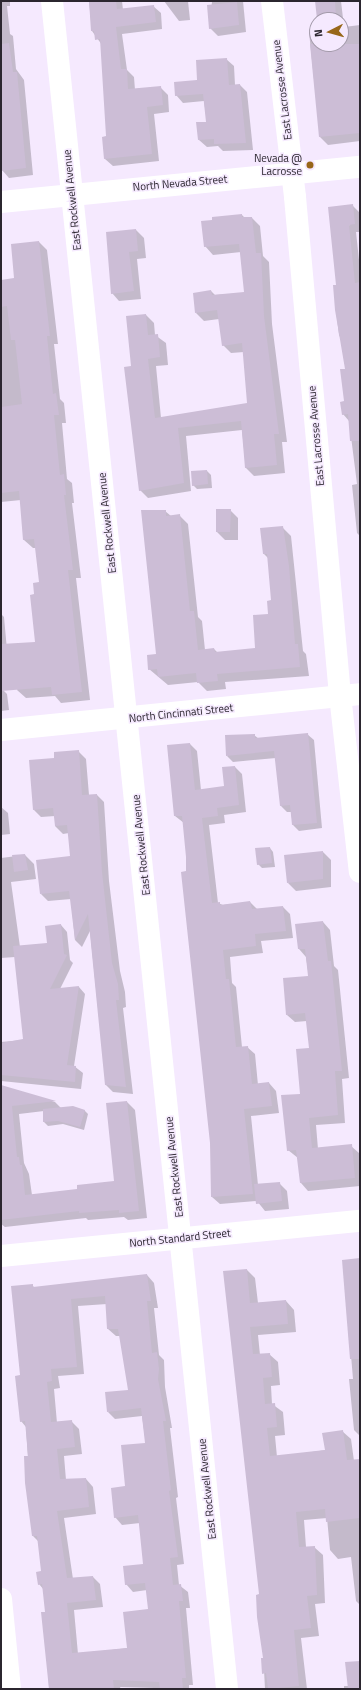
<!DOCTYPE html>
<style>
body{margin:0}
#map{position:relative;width:361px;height:1690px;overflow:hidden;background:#f5e9fe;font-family:"Titillium Web",sans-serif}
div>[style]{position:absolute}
.shadow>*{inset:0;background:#0003}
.building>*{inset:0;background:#ccbdd6}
.minor>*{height:22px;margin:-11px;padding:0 11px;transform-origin:11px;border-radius:11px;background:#fff}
.major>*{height:22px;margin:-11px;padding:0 11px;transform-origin:11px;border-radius:11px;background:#fff}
.dots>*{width:11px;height:11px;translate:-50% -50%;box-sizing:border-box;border:2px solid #f5e9fe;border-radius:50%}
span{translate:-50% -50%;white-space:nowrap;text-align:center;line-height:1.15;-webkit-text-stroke:3px #f5e9fe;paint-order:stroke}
.street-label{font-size:11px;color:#2b262f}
.poi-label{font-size:11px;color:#2b262f}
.right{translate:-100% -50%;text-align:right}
.frame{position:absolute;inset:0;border:2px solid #2b262f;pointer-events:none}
.north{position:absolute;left:309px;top:12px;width:40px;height:40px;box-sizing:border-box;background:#f5e9fe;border:1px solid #a49bab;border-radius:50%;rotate:264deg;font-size:11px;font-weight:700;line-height:16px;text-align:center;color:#2b262f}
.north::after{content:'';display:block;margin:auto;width:14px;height:18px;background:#986719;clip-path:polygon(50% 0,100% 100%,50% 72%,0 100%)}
</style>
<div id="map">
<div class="shadow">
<div style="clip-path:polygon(1px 1px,10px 1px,10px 6px,7px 6px,10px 34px,13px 36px,16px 69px,24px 80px,33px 175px,9px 178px,2px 170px)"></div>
<div style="clip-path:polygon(89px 1px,122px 1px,123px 10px,153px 6px,161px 13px,162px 29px,122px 34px,127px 70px,134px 77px,135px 90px,160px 87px,168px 95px,169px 112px,154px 114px,159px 161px,113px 166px,105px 159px,107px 137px,102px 45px,92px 31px)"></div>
<div style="clip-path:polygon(164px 1px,188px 1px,190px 20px,179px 21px)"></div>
<div style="clip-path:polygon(212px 1px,243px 1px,246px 32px,218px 36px,210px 28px)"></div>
<div style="clip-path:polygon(316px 1px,341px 1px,344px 27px,360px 25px,360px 141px,328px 145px,320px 137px,309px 32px,317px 31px,317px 44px,341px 44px,341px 20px,318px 20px)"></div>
<div style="clip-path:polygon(226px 59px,234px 66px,235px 85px,240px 85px,247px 92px,253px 150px,223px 151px,218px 146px,207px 147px,199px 140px,207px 122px,204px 101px,183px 103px,176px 95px)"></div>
<div style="clip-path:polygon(353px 206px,360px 213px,360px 232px,356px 232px,360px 269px,360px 377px,339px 335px,336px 310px,337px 286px)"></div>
<div style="clip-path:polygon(242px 215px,245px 218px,252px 218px,260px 226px,263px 256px,269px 262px,272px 324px,287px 442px,282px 442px,285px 473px,254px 476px,246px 468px,242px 430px,186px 436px,191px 491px,148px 498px,140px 490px,132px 367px,146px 315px,154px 323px,155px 335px,166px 343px,168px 365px,156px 366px,161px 418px,248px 404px,244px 352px,231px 353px,223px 345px,219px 319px,204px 321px,196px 313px,211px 291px,215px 295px,245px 293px,241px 252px,213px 255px,205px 246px)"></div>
<div style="clip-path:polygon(136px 230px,144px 238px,146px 258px,137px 259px,141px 299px,119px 301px,112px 293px,107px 233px)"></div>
<div style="clip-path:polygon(39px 242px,47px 250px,58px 344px,54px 344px,60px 399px,64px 403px,66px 423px,62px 423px,67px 479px,72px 483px,74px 503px,72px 503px,81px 578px,76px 578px,90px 700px,61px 703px,55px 696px,26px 698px,17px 690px,36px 643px,36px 595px,40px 583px,36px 548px,33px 548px,24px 540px,21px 500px,1px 502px,1px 281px,16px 279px,12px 245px)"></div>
<div style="clip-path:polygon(360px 394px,360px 536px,357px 533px,352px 485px,357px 484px,349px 421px,343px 414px)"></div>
<div style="clip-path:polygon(207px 471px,211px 475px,212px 488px,197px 489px,193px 485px)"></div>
<div style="clip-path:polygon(217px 510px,230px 510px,238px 518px,238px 540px,225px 540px,217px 532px)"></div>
<div style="clip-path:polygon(165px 511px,171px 516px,179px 515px,188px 524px,198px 617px,202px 621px,205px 650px,214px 649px,218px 653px,256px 649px,273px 601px,268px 558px,264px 554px,282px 527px,291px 536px,303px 651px,306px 654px,309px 676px,225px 682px,226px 689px,207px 691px,198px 682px,168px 685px,149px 669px,158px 655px)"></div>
<div style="clip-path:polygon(1px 614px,4px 617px,8px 661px,1px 662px)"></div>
<div style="clip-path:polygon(1px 688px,7px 694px,9px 710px,1px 711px)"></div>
<div style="clip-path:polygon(307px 734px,314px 740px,322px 828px,299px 831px,293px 825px,291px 812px,287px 812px,281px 806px,276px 758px,233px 762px,227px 756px,254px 735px,259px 739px)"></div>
<div style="clip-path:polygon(190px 744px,197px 751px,201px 790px,225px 787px,235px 767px,242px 774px,246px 812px,224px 815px,225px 823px,209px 825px,218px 903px,223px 905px,250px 902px,258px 910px,283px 907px,290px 914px,293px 938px,261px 941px,263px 953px,230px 957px,232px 983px,236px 987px,242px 1047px,247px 1047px,255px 1054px,258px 1085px,269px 1083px,276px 1091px,279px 1113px,251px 1116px,258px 1185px,279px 1183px,287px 1191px,289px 1209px,265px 1211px,257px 1201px,220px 1204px,212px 1197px,211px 1143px,187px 857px,184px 823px,175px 816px)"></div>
<div style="clip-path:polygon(78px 751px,86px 759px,89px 795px,97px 795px,104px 802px,109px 881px,120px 971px,125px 992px,126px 1007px,123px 1008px,133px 1094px,113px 1092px,106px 1085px,90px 931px,82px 947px,75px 940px,71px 899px,48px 901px,41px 894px,71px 857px,69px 833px,63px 834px,55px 826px,55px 816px,41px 817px,34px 810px,55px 759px)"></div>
<div style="clip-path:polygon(1px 807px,8px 813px,10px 834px,1px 835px)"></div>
<div style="clip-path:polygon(270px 848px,273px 852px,275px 867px,262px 868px,258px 864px)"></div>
<div style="clip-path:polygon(323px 852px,331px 860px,331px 887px,296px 891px,288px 883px)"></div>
<div style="clip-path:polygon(25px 855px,34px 864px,36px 879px,11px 882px,20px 947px,48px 944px,61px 925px,67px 932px,70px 960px,73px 963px,60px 989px,79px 987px,85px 994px,74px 1066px,83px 1073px,81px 1089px,1px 1081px,1px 1042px,24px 1040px,15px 957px,1px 958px,1px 858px)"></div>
<div style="clip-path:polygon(323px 922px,330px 930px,334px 966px,338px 970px,349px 1078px,342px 1079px,345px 1123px,316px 1125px,318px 1149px,351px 1146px,359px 1153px,360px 1186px,308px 1191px,301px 1183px,298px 1158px,288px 1150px,310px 1049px,307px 1021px,295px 1022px,287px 1015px,309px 977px,306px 957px,299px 949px)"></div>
<div style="clip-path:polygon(1px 1086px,55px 1102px,61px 1108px,84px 1110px,88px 1114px,84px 1130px,63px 1124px,48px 1126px,44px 1122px,44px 1111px,19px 1114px,24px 1163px,29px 1174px,32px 1195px,78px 1190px,115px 1182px,127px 1102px,135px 1110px,147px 1218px,128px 1220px,124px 1217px,88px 1220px,86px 1218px,5px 1227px,1px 1224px)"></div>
<div style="clip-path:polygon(360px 1259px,360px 1436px,354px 1430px,349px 1379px,353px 1379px,343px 1261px)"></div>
<div style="clip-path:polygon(247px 1270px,255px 1278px,258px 1303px,286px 1301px,294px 1310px,296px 1332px,258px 1335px,260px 1355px,269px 1354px,278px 1362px,280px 1385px,271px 1386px,272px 1404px,283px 1412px,285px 1435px,275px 1436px,277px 1457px,326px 1450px,342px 1431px,351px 1439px,354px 1461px,360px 1460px,360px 1605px,356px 1601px,351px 1557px,338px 1559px,330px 1550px,327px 1518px,304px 1520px,306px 1547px,314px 1547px,323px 1555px,325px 1603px,315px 1604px,319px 1636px,301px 1638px,307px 1689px,265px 1689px,260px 1595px,224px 1272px)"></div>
<div style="clip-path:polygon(evenodd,147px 1275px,154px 1283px,158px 1308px,154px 1308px,159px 1355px,164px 1360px,165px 1387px,172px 1428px,170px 1428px,178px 1497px,176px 1498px,184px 1564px,177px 1565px,179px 1585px,188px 1592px,190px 1608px,186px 1608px,193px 1685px,189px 1685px,189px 1689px,120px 1687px,121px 1689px,49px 1689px,46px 1613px,44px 1590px,39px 1584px,42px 1572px,39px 1542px,33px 1536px,26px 1427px,21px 1421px,21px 1376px,32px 1285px,35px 1288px,147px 1275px,107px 1304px,108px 1329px,116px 1336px,120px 1336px,123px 1349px,129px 1391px,108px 1412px,115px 1419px,142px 1416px,146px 1444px,115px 1517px,122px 1525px,140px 1523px,144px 1564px,126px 1584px,133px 1592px,147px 1590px,149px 1610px,128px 1648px,78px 1654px,74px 1610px,103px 1607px,100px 1584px,93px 1577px,73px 1579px,64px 1518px,96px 1514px,93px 1487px,86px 1479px,66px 1480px,64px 1456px,82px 1454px,79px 1429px,71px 1421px,57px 1423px,54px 1389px,60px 1388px,58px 1376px,84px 1374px,78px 1306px,107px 1304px)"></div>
<div style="clip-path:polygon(360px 1662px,360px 1689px,344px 1689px,344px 1686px,349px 1686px)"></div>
</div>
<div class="building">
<div style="clip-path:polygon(89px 1px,116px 1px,117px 9px,154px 5px,156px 22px,116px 27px,121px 69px,127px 69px,128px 89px,161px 86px,163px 105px,147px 107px,152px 154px,104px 159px,102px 137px,106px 136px,100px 39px,95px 40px,94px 31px,91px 31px)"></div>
<div style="clip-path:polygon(315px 1px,335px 1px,336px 17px,317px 19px)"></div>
<div style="clip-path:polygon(237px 2px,239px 25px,209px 29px,207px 5px)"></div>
<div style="clip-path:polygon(9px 43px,13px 72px,17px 72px,26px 168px,1px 171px,1px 44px)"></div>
<div style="clip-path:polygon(310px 44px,360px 44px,360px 133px,319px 137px)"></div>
<div style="clip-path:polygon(227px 58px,229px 85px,240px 84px,246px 143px,214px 144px,214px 139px,198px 140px,196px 122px,206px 122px,203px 94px,175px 96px,174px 82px,197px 80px,196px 60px)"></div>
<div style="clip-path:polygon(353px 204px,355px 224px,349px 225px,355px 283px,360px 282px,360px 441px,350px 441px,348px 414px,342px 415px,340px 402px,344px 401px,340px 369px,345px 369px,335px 310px,333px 285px,336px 285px,328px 207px)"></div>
<div style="clip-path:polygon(242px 214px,242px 217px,252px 217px,256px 253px,261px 253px,264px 316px,279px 434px,274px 434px,277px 465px,245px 468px,241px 421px,178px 428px,184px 483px,139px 491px,124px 367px,131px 366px,126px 316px,146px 314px,148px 335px,158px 334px,160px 357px,148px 359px,155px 418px,247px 403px,242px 343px,222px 346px,217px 310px,195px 313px,193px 293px,211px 290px,212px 295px,244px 292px,239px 244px,204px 247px,201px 221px,212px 220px,212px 217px)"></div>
<div style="clip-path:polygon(136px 229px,138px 251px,129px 252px,134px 291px,111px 294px,106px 232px)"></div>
<div style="clip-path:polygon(39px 241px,50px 336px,47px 336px,53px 394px,56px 393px,59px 415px,54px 415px,60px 475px,64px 474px,66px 495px,64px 495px,73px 570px,68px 570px,82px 692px,52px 695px,51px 687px,1px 691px,1px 644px,35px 642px,30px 595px,34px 594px,33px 583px,39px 582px,34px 539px,23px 540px,19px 491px,1px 493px,1px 407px,22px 404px,15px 340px,11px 340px,7px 306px,1px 307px,1px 280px,14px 278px,11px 244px)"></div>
<div style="clip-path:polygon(207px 470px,208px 484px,192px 486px,191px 471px)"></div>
<div style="clip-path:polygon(216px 509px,231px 509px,230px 532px,216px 532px)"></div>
<div style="clip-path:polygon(141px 510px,166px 510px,166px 516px,180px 514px,190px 611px,194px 611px,198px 650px,214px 648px,215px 652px,255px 648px,253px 615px,268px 614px,267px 601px,271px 600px,267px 554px,263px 554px,260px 528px,283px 526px,289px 566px,295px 644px,298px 644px,300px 667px,217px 674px,218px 681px,197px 683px,196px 673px,158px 677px,157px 669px,148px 670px,147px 655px,156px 654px)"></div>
<div style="clip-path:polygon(308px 733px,317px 823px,292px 825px,290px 805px,280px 806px,274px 751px,226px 756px,225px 735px,255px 734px,255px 738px)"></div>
<div style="clip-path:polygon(190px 743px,195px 790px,224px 786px,222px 767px,235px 766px,239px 805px,217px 808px,218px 816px,202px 818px,212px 903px,220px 902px,220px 905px,250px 901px,252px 909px,283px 906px,286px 931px,255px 934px,256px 946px,223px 950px,226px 979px,229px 979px,236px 1047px,248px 1046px,252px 1084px,269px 1082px,272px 1106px,244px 1109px,253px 1194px,211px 1197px,210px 1143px,181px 872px,186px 871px,186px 857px,182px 816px,174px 816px,167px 745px)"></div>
<div style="clip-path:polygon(79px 750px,82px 795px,97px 794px,102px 872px,112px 963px,118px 984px,119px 1000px,116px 1000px,126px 1087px,105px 1085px,88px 914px,75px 940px,69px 891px,40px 894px,36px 860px,70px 856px,67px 825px,55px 826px,53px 808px,33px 810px,29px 760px,54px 758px,54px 752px)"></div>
<div style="clip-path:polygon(270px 847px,272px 863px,257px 865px,255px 848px)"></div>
<div style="clip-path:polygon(323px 851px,323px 879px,287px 883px,284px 855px)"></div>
<div style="clip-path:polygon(25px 854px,28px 870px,14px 872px,12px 855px)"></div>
<div style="clip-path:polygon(323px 921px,328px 961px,331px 961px,342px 1071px,335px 1071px,338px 1115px,309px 1118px,312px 1148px,352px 1144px,355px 1178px,300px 1183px,296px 1150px,287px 1151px,281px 1095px,300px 1094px,296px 1049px,309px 1048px,305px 1013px,286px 1015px,283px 978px,308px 976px,305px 949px,298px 949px,295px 924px)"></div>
<div style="clip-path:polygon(61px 924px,64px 954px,67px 955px,50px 989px,79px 986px,67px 1065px,76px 1066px,75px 1082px,1px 1075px,1px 1043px,23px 1039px,13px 946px,47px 943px,45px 926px)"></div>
<div style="clip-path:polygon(1px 1085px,56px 1101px,12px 1106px,17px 1157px,19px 1157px,20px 1165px,22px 1165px,25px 1195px,77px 1189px,77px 1185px,114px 1181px,106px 1103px,127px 1101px,139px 1211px,119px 1213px,119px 1210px,79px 1213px,79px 1211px,1px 1220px)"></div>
<div style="clip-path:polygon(73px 1106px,85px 1110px,80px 1127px,58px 1121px,43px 1122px,43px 1109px)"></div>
<div style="clip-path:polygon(280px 1182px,282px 1201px,256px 1204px,254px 1184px)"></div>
<div style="clip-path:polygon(360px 1258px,360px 1359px,350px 1359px,342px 1260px)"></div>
<div style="clip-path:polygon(247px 1269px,250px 1303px,286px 1300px,288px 1324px,250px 1327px,253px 1354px,270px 1353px,272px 1377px,263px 1378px,265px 1404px,275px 1403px,277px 1427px,267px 1428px,270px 1456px,325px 1450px,322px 1433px,343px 1430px,347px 1460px,360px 1459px,360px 1518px,326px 1522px,325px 1509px,296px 1512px,299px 1547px,315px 1546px,317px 1595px,307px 1596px,311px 1628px,294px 1630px,299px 1686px,268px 1689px,266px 1673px,262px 1674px,261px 1658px,263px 1658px,257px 1617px,256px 1595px,259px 1594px,223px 1271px)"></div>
<div style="clip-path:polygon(evenodd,147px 1274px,151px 1301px,147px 1301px,152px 1353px,157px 1352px,159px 1369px,158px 1379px,166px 1421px,163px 1421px,171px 1490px,169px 1491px,178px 1557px,170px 1558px,173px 1585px,181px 1584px,183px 1601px,179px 1601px,186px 1678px,182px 1678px,183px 1689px,160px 1689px,159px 1682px,113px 1680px,114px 1689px,49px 1689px,41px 1612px,45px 1612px,42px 1584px,38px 1585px,36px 1572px,41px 1571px,37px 1536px,32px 1536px,25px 1483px,24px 1456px,28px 1456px,25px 1421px,20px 1422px,15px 1376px,20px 1375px,11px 1286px,33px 1284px,33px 1287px,147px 1274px,105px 1296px,107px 1329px,118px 1329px,128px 1390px,105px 1392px,107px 1412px,141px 1408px,145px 1443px,121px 1445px,125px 1486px,111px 1488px,114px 1518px,138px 1515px,143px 1564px,123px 1566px,125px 1585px,145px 1583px,148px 1609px,123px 1612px,127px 1648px,72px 1653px,67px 1603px,96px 1600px,93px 1576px,67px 1578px,57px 1511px,89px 1507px,88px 1496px,86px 1478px,60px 1479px,57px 1449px,75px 1447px,72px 1420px,51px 1422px,47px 1382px,52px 1381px,51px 1369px,77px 1367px,71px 1299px,105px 1296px)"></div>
<div style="clip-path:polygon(360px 1661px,360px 1689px,348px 1689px,345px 1662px)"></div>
</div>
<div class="minor">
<div style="left:52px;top:1px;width:1697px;rotate:84.08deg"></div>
<div style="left:272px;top:1px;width:197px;rotate:83.3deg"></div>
<div style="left:295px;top:197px;width:500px;rotate:84.84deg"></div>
<div style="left:340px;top:695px;width:178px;rotate:83.6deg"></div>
<div style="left:1px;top:730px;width:361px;rotate:-5.7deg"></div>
<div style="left:1px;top:1256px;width:361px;rotate:-5.6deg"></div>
<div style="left:1px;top:1599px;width:90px;rotate:84.3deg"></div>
</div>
<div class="major">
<div style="left:1px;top:202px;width:361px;rotate:-5.6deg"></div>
</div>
<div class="dots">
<div style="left:310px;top:165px;background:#986719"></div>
</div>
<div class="street-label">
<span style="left:282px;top:90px;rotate:-97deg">East Lacrosse Avenue</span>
<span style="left:180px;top:183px;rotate:-5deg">North Nevada Street</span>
<span style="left:72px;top:200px;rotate:-96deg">East Rockwell Avenue</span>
<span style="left:316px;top:436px;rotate:-95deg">East Lacrosse Avenue</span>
<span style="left:107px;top:523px;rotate:-96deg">East Rockwell Avenue</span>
<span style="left:181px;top:713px;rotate:-6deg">North Cincinnati Street</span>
<span style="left:141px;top:845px;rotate:-96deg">East Rockwell Avenue</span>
<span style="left:174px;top:1167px;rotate:-96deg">East Rockwell Avenue</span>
<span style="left:180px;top:1238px;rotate:-6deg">North Standard Street</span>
<span style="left:207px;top:1489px;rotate:-96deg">East Rockwell Avenue</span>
</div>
<div class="poi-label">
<span class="right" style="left:302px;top:165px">Nevada @<br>Lacrosse</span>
</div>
<div class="frame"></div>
<div class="north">N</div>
</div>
